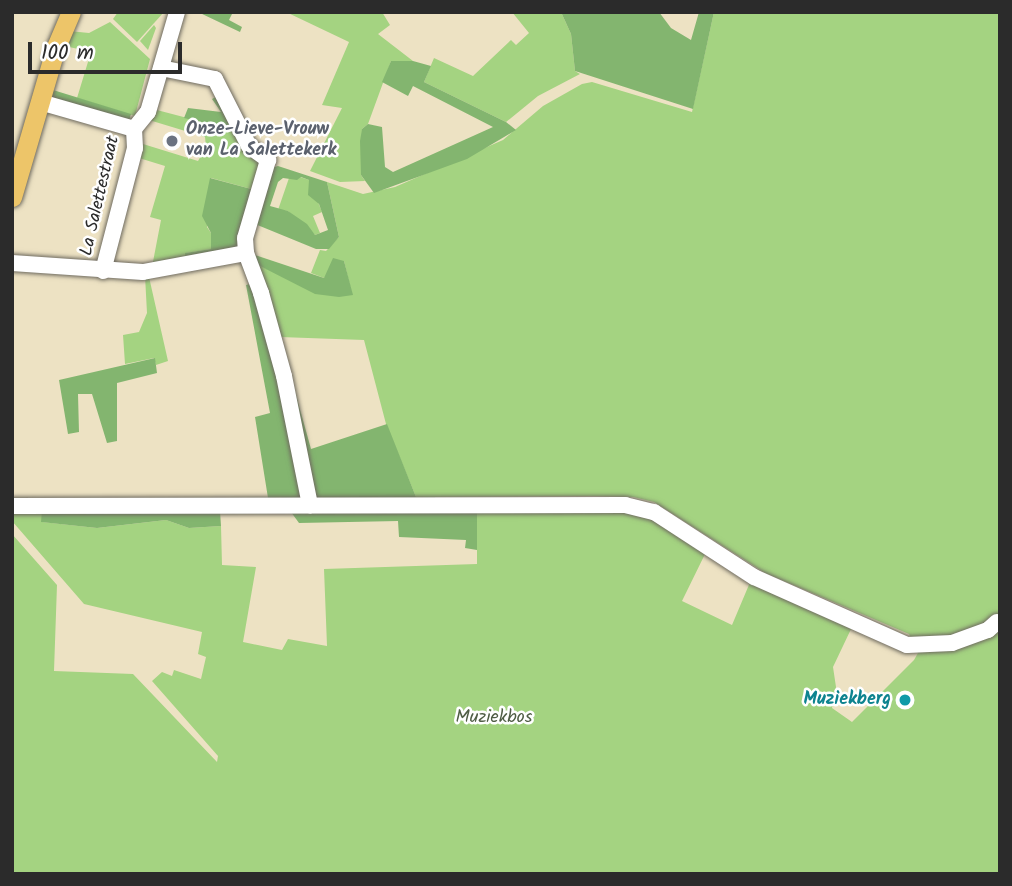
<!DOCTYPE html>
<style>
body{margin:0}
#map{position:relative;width:1012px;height:886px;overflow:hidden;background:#ede2c3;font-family:Kalam,sans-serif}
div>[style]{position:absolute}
.green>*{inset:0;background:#a4d381}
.forest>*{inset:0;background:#83b56f}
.roads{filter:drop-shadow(0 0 2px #6f6b60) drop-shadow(0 0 2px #6f6b60)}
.minor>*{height:16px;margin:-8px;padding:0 8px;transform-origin:8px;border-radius:8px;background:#fff}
.major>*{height:19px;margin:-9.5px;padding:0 9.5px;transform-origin:9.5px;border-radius:9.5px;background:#edc569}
.dots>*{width:19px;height:19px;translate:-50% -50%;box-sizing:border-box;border:4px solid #fff;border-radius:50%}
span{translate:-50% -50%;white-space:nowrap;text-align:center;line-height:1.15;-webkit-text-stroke:5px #fff;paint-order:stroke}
.worship-label{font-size:18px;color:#5b616d;font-weight:700}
.left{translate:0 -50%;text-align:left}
.street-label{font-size:18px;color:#2b2b2b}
.culture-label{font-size:18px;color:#0d838f;font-weight:700}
.right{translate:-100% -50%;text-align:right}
.park-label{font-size:18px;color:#4f5d45}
.frame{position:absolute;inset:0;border:14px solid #2b2b2b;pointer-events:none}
.scale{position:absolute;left:28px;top:42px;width:154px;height:32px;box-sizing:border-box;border:4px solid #2b2b2b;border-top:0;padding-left:9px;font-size:21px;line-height:24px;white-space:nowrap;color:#2b2b2b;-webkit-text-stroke:5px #fff;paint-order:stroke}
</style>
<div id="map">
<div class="green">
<div style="clip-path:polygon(118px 12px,164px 12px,137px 42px,113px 19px)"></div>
<div style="clip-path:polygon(286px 12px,382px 12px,390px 25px,378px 34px,413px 61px,391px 61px,368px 124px,362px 129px,361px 175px,365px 181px,340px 182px,310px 171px,342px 108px,322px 105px,349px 42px)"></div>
<div style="clip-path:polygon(512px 12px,561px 12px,571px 34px,575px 71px,580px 74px,538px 96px,506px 122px,424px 82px,434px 58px,473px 76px,511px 40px,516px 45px,529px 33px)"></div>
<div style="clip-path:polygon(714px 12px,1000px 12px,1000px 874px,12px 874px,12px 534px,57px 585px,54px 671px,133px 674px,217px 762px,218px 756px,152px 681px,162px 672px,172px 676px,174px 670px,201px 679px,206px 657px,198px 654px,202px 632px,84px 604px,12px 521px,12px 509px,42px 510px,42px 522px,97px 528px,166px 520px,189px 528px,221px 526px,222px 565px,256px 567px,243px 642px,282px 650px,288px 639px,327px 646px,324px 569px,477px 564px,477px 512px,640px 511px,706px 552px,682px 601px,732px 625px,751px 580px,852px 627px,833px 667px,836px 687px,832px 708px,852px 722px,914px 660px,918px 653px,909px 634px,765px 573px,654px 502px,633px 497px,592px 496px,416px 497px,386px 424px,364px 340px,280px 337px,258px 265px,285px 277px,352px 294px,344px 261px,324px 278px,311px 273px,320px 250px,326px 251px,339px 237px,327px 182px,363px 194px,395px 187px,503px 140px,543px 106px,582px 84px,592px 82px,692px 112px)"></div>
<div style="clip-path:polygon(110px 22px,150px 59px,135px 116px,77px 98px,91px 52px,65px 46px,69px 31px,89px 33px)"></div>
<div style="clip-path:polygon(154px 25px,156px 28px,148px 50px,140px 41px)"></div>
<div style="clip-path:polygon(153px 109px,237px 131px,260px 159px,255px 190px,211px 178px,207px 227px,211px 233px,211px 249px,186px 253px,186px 260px,152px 267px,161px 220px,150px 217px,165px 166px,139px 158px,143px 144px,198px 161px,206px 147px,205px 137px,149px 120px)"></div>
<div style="clip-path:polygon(300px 177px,309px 180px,322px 212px,313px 216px,320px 233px,315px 235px,288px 211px,278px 210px,289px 178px)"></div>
<div style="clip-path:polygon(145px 276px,149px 277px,168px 361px,156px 365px,154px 358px,125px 364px,123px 335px,139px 332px,147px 313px)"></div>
</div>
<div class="forest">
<div style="clip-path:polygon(233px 12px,229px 20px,242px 27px,240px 32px,200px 13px)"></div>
<div style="clip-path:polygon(561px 12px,659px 12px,671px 28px,691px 40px,699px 12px,714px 12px,693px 109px,575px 71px,571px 34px)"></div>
<div style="clip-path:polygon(391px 61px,413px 61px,431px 66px,424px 82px,506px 122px,516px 130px,467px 159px,374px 193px,361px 175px,360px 141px,362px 129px,368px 124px,382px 127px,385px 167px,393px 172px,493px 127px,413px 86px,408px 96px,382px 82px)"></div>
<div style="clip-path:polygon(53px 90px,131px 114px,129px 121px,50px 99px)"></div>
<div style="clip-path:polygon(221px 94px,237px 131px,184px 118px,188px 108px,221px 112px,212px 99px)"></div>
<div style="clip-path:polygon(evenodd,278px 166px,327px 182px,339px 237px,329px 249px,316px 249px,255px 224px,271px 168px,278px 166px,301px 177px,309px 180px,308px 195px,319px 204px,328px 230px,315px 235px,307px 224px,288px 211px,270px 206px,278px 182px,283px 178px,297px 180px,301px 177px)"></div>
<div style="clip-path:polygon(210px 178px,255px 190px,240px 249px,186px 260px,185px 253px,211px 249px,211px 233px,202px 216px)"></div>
<div style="clip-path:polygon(255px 255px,324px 278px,333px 258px,344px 261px,353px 295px,339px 297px,315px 294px,258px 265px)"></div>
<div style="clip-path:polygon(264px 280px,311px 449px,387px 424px,416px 497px,435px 497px,434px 511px,477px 512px,477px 550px,465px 548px,466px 540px,399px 537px,398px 521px,299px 523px,291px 512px,268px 498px,255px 417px,270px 413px,246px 285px)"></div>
<div style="clip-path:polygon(155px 358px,157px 373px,117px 383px,117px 441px,107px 443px,92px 394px,78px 394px,79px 432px,68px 434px,59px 380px)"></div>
<div style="clip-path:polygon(42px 510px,220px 511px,221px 526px,189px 528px,166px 520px,97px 528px,41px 522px)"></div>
</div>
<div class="roads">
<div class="minor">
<div style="left:161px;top:68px;width:55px;rotate:11.5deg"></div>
<div style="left:215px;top:79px;width:75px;rotate:63.1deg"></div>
<div style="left:249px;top:146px;width:24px;rotate:36deg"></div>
<div style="left:268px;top:160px;width:81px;rotate:106.4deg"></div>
<div style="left:245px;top:238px;width:15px;rotate:86deg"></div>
<div style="left:246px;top:253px;width:43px;rotate:69.4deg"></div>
<div style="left:261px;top:293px;width:86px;rotate:74.5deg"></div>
<div style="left:284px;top:376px;width:132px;rotate:78.6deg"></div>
<div style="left:40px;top:102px;width:98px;rotate:16deg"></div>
<div style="left:12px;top:263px;width:131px;rotate:3.9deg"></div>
<div style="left:143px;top:272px;width:105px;rotate:-10.5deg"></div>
<div style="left:103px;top:271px;width:127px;rotate:-75.4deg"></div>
<div style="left:135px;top:148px;width:19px;rotate:-93deg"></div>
<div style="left:134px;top:129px;width:22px;rotate:-51deg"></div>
<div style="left:148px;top:112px;width:104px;rotate:-73.8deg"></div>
<div style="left:12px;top:506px;width:613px;rotate:-0.09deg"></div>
<div style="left:625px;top:505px;width:30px;rotate:14deg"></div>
<div style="left:654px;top:512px;width:119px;rotate:33deg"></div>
<div style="left:754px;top:577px;width:167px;rotate:24deg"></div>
<div style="left:907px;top:645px;width:45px;rotate:-2.5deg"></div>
<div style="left:952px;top:643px;width:38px;rotate:-20deg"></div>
<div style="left:988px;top:630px;width:12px;rotate:-42deg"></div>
</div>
<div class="major">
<div style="left:12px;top:197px;width:156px;rotate:-73.7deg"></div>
<div style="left:56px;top:47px;width:38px;rotate:-67deg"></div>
</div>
</div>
<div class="dots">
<div style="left:172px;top:141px;background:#6b7280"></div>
<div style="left:905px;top:700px;background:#0f9aa8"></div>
</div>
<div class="worship-label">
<span class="left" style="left:186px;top:141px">Onze-Lieve-Vrouw<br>van La Salettekerk</span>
</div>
<div class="street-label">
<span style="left:101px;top:196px;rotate:-77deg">La Salettestraat</span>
</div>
<div class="culture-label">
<span class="right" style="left:891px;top:700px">Muziekberg</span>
</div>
<div class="park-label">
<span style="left:494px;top:718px">Muziekbos</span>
</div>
<div class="frame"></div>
<div class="scale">100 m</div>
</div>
